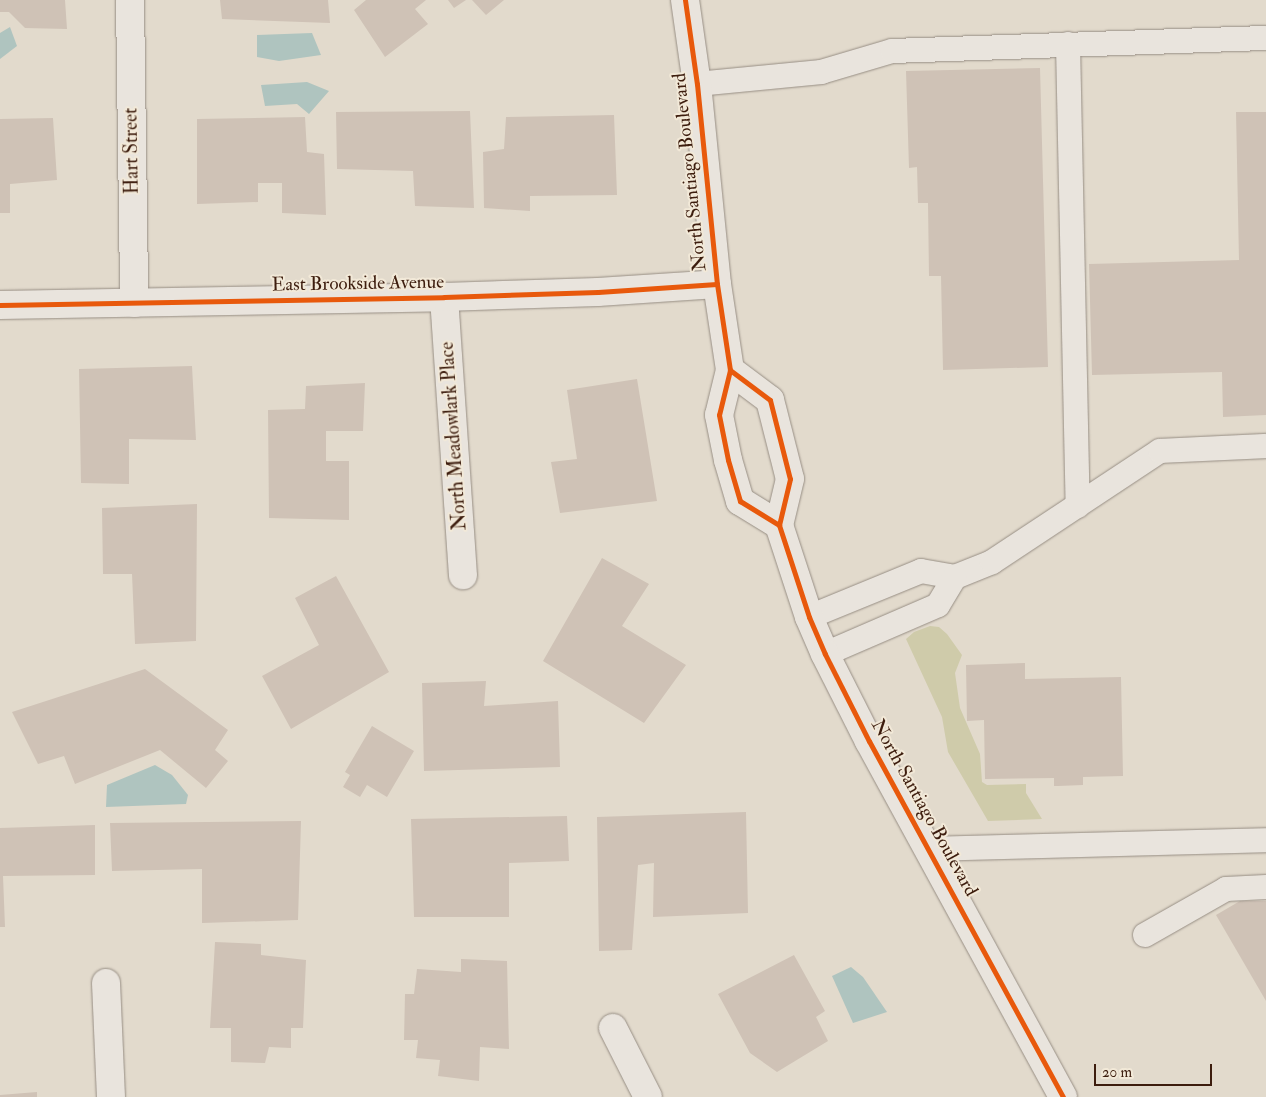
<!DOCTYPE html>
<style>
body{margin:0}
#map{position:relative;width:1266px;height:1097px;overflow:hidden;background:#e2dacc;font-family:"IM FELL Double Pica",serif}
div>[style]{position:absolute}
.green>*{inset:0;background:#cfcbaa}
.water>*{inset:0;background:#afc4bf}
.building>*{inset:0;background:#cfc2b6}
.roads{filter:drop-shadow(0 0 1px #978e84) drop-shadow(0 0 1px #978e84)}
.service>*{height:24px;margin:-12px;padding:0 12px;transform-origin:12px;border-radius:12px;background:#e9e4dd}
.minor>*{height:28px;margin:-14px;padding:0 14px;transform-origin:14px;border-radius:14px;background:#e9e4dd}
.secondary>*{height:28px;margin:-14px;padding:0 14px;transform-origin:14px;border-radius:14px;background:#e9e4dd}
.cycleway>*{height:5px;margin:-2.5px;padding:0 2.5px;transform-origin:2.5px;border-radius:2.5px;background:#e8590c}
span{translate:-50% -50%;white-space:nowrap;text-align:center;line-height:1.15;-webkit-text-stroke:4px #f2e9d8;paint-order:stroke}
.street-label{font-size:19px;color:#3d1d0e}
.scale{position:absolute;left:1094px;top:1064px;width:118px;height:22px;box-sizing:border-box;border:2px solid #3d1d0e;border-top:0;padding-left:6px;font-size:15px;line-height:18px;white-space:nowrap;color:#3d1d0e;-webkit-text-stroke:4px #f2e9d8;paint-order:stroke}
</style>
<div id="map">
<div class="green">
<div style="clip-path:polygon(930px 626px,939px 627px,947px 634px,962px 655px,955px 673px,960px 708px,980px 754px,982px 782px,987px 785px,1026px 784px,1026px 793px,1042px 819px,988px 821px,948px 752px,942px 717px,906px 639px,914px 632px)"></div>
</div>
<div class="water">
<div style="clip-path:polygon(10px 27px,17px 46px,0 59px,0 33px)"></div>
<div style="clip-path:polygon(312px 33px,321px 55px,279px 61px,257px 57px,257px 35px)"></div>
<div style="clip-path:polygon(307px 82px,329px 91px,309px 114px,297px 104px,265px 106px,261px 85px)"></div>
<div style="clip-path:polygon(155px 765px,172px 775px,188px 795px,186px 804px,106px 807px,107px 785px)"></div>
<div style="clip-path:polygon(851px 967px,863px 977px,887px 1012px,853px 1023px,832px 976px)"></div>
</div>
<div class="building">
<div style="clip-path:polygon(0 0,65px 0,67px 29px,25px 28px,9px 12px,0 12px)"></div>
<div style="clip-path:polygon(220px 0,328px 0,330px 23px,222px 19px)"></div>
<div style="clip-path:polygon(366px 0,426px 0,415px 9px,428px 24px,385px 57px,354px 10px)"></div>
<div style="clip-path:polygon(448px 0,466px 0,454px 8px)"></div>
<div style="clip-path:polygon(472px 0,504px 0,486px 15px)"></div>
<div style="clip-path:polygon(1040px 68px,1048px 367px,943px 370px,941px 276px,929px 276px,928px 203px,918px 203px,917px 167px,909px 168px,906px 71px)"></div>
<div style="clip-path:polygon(470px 111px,474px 208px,415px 206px,413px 171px,337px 169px,336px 112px)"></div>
<div style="clip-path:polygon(1236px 112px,1266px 112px,1266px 415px,1223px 417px,1222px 372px,1092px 375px,1089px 264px,1239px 260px)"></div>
<div style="clip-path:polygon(614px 115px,617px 195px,530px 196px,530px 211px,484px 208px,483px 152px,504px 149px,506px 117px)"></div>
<div style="clip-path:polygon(305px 117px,307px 152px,324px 154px,326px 215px,282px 213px,282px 183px,258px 183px,258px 202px,197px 204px,197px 119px)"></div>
<div style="clip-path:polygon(53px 118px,57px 180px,10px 184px,10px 213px,0 213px,0 119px)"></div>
<div style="clip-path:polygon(192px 366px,196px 440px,129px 439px,129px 484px,81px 483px,79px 369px)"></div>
<div style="clip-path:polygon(637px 379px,657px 501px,560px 513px,551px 462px,577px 459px,567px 390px)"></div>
<div style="clip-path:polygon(365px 383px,363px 431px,326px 431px,326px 461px,349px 461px,349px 520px,269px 518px,268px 410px,305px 409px,306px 386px)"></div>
<div style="clip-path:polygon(197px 504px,196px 641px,135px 644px,132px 574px,103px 574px,102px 508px)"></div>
<div style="clip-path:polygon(602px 558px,649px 584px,622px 626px,686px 665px,644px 723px,543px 661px)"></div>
<div style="clip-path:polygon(336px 576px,389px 672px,291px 729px,262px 676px,319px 645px,295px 598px)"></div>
<div style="clip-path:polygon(1025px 663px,1025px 679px,1121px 677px,1123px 776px,1083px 777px,1083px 785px,1058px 786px,1054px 786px,1054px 778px,985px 779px,984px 720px,967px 721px,966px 665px)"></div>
<div style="clip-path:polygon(145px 669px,228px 730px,215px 750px,228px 761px,206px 788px,160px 750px,75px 784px,64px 756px,38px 764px,12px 712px)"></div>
<div style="clip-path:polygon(486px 681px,484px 706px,558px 701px,560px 767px,424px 771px,422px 683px)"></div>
<div style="clip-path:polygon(372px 726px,414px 751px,387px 797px,367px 785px,360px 797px,343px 787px,350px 775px,345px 772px)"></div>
<div style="clip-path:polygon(746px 812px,748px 913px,653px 917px,654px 863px,638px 865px,632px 950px,599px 951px,597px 817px)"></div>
<div style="clip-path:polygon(567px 816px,569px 861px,509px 863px,509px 917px,414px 917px,411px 819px)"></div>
<div style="clip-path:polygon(301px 821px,298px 920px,202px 923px,202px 869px,112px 871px,110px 823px)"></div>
<div style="clip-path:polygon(95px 825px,95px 875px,3px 876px,5px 927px,0 927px,0 828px)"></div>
<div style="clip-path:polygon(1240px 901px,1266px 901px,1266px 1001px,1216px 915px)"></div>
<div style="clip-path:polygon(215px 942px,261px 944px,261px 955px,306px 960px,303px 1028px,291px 1028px,291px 1048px,269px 1047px,265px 1063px,231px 1062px,231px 1028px,210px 1028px)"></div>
<div style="clip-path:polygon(794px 955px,825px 1011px,816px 1017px,828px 1041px,777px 1072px,750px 1053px,718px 994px)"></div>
<div style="clip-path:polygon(461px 959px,507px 961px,509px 1049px,480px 1047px,479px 1081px,438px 1076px,440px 1060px,416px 1058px,418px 1040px,404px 1040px,405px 994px,414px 994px,417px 969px,461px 972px)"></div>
<div style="clip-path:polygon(37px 1092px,37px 1097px,0 1097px,0 1095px)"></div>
</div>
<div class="roads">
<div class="service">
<div style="left:1068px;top:44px;width:462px;rotate:88.8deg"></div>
<div style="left:697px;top:84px;width:125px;rotate:-5.5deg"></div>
<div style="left:821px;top:72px;width:74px;rotate:-16.5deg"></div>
<div style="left:892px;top:51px;width:374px;rotate:-2deg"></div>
<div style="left:809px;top:617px;width:121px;rotate:-22.3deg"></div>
<div style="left:921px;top:571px;width:35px;rotate:10deg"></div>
<div style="left:955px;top:577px;width:40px;rotate:-22deg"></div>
<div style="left:992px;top:562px;width:201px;rotate:-33.5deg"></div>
<div style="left:1160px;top:451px;width:106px;rotate:-2.7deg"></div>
<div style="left:825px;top:654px;width:123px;rotate:-23.4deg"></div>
<div style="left:938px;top:605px;width:33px;rotate:-59deg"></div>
<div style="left:929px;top:849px;width:337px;rotate:-1.5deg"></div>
<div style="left:1145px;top:935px;width:93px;rotate:-29.6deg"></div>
<div style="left:1226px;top:889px;width:40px;rotate:-2.9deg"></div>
</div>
<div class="minor">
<div style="left:130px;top:0;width:303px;rotate:89.2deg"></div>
<div style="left:444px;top:297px;width:279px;rotate:86.1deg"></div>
<div style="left:0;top:305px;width:444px;rotate:-1deg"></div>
<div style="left:444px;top:297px;width:154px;rotate:-1.9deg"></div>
<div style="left:598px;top:292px;width:119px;rotate:-3.8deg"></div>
<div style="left:106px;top:983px;width:114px;rotate:87.5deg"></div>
<div style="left:613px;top:1028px;width:77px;rotate:63.1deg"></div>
</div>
<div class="secondary">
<div style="left:685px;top:0;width:85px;rotate:81.9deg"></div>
<div style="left:697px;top:84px;width:201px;rotate:84.3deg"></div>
<div style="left:717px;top:284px;width:87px;rotate:81.4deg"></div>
<div style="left:730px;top:370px;width:46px;rotate:103.7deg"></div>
<div style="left:719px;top:415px;width:46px;rotate:78.7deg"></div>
<div style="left:728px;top:460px;width:43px;rotate:73.7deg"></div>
<div style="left:740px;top:501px;width:46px;rotate:31.6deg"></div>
<div style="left:730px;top:370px;width:50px;rotate:36.9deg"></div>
<div style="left:770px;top:400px;width:81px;rotate:75.8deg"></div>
<div style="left:790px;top:479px;width:47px;rotate:103.4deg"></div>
<div style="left:779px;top:525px;width:97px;rotate:71.9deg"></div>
<div style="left:809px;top:617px;width:40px;rotate:66.6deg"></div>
<div style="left:825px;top:654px;width:97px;rotate:63.2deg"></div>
<div style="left:869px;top:741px;width:405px;rotate:61.4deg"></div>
</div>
</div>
<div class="cycleway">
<div style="left:685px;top:0;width:85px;rotate:81.9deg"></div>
<div style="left:697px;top:84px;width:201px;rotate:84.3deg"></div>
<div style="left:717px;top:284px;width:87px;rotate:81.4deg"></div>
<div style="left:730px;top:370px;width:46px;rotate:103.7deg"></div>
<div style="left:719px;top:415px;width:46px;rotate:78.7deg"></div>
<div style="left:728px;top:460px;width:43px;rotate:73.7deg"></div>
<div style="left:740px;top:501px;width:46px;rotate:31.6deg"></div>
<div style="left:0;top:305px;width:444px;rotate:-1deg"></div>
<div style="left:444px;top:297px;width:154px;rotate:-1.9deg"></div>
<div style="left:598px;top:292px;width:119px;rotate:-3.8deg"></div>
<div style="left:730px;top:370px;width:50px;rotate:36.9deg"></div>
<div style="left:770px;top:400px;width:81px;rotate:75.8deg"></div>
<div style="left:790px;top:479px;width:47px;rotate:103.4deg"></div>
<div style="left:779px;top:525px;width:97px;rotate:71.9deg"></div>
<div style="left:809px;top:617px;width:40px;rotate:66.6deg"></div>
<div style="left:825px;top:654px;width:97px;rotate:63.2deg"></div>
<div style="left:869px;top:741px;width:405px;rotate:61.4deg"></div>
</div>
<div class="street-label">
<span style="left:132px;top:151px;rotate:-91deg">Hart Street</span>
<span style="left:690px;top:172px;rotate:-96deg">North Santiago Boulevard</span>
<span style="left:358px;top:284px;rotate:-1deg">East Brookside Avenue</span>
<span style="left:454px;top:436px;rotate:-94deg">North Meadowlark Place</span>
<span style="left:924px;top:808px;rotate:61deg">North Santiago Boulevard</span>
</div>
<div class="scale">20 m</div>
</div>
